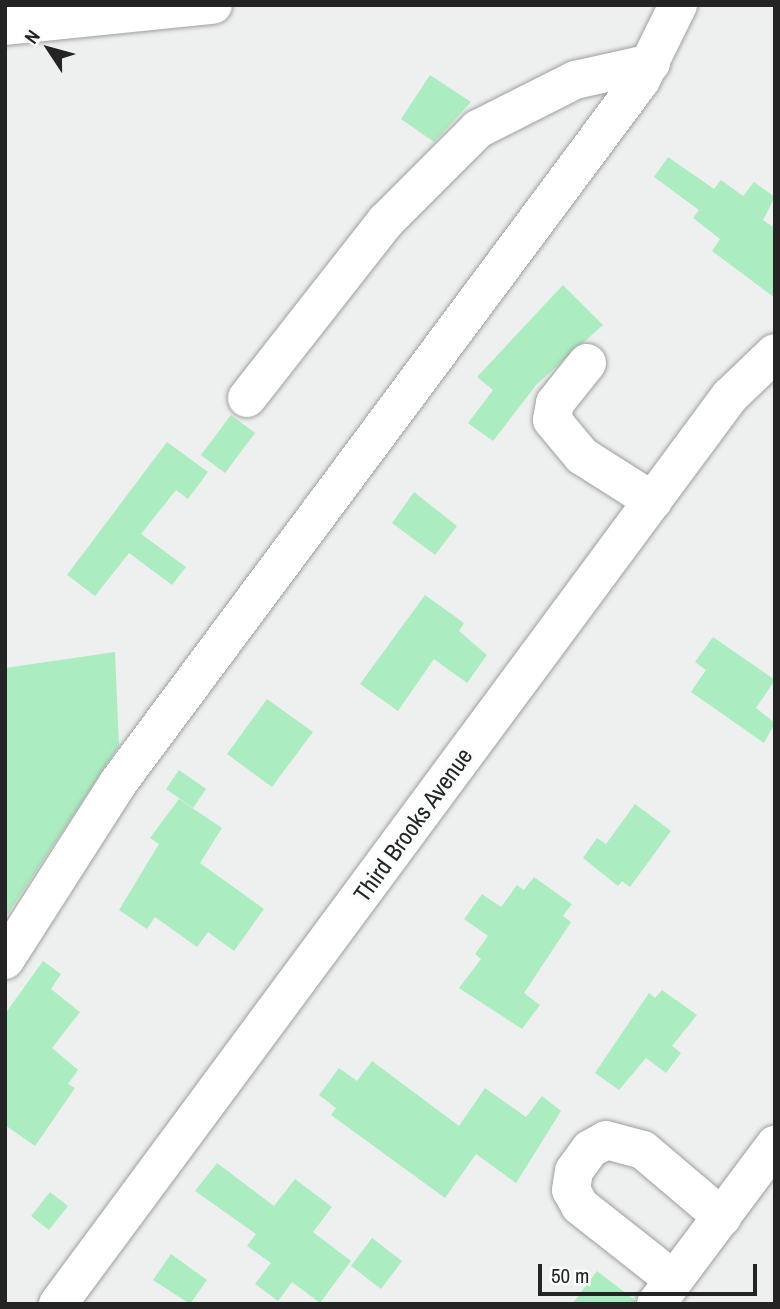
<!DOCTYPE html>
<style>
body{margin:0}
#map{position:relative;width:780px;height:1309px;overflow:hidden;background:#edf0ee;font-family:"Archivo Narrow",sans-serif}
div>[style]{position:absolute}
.building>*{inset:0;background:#acecc1}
.roads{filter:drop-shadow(0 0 2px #9da09e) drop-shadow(0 0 2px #9da09e)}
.minor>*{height:38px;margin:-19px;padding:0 19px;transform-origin:19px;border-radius:19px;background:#fff}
.major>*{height:38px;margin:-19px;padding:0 19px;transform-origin:19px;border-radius:19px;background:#fff}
span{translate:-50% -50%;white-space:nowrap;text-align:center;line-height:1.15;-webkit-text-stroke:7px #fafdfb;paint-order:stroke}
.street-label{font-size:24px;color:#232423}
.frame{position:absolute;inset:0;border:7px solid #232423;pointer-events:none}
.north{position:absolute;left:14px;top:14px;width:70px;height:70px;-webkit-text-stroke:5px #fafdfb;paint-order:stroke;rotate:306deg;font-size:19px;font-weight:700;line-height:28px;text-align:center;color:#232423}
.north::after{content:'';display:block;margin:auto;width:24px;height:32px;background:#232423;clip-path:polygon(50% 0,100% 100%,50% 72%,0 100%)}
.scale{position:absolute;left:538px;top:1264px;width:219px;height:32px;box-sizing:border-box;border:4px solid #232423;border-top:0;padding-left:9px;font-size:21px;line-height:24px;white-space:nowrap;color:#232423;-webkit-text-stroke:5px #fafdfb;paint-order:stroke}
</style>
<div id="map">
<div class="building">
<div style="clip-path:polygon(430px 75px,471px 102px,434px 142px,401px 119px)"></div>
<div style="clip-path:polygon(668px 157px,714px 189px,721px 180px,743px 196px,754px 182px,775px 197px,763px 220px,775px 228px,775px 298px,712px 251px,720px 239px,693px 218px,699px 210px,654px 177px)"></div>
<div style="clip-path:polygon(563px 285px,603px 325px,537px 384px,493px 441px,468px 423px,493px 390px,477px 377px)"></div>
<div style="clip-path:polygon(231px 415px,255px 433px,225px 473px,201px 455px)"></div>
<div style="clip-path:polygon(167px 442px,208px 472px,188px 499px,176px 490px,141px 534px,186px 567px,172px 585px,129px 553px,95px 596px,67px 575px)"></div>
<div style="clip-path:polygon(414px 492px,457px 526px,435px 555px,392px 523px)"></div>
<div style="clip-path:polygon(425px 595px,464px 623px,459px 631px,487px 655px,467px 683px,434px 659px,398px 711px,360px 684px)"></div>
<div style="clip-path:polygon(713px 637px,775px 680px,756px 708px,775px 723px,764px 743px,691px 692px,706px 670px,695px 662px)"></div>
<div style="clip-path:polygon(115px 652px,119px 746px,5px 918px,5px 668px)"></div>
<div style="clip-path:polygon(267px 699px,313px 732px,272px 787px,227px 754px)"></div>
<div style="clip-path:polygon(179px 770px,206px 789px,193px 808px,166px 789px)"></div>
<div style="clip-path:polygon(179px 799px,222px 828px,200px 863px,264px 909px,234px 951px,208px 932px,197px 947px,155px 917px,147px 929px,119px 910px,159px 844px,150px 838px)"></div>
<div style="clip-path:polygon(635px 804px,671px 831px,630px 887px,622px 881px,618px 886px,583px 858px,597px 838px,606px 844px)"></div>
<div style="clip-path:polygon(534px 877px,572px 904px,563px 916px,571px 922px,524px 993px,540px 1005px,522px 1029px,459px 988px,481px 959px,475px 954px,488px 936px,464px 919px,482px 894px,501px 907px,517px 885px,524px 890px)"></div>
<div style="clip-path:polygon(43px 961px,61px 974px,51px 989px,80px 1012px,52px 1048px,78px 1070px,68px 1084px,75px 1088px,35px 1146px,5px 1125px,5px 1014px)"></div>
<div style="clip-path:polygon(662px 990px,697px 1015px,672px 1046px,681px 1053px,666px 1073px,646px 1058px,619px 1090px,595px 1073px,649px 993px,655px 998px)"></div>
<div style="clip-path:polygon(372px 1061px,459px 1126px,485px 1088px,526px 1117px,542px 1096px,561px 1111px,516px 1183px,476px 1154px,445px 1198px,331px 1115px,336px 1108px,319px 1095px,339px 1068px,357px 1081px)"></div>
<div style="clip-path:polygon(217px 1163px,274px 1206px,295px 1179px,332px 1207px,313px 1232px,351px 1261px,320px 1303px,292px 1282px,278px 1301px,255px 1284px,271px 1263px,247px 1246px,256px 1234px,195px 1191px)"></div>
<div style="clip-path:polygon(50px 1192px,68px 1206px,49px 1230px,31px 1216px)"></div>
<div style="clip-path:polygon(372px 1238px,402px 1261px,381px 1289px,351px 1266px)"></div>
<div style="clip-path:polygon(171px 1254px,207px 1280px,190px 1304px,153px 1280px)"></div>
<div style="clip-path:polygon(597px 1271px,635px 1300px,635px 1304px,572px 1304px)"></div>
</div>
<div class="roads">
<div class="minor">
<div style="left:587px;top:363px;width:51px;rotate:128.7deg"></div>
<div style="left:555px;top:403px;width:17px;rotate:100deg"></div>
<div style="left:552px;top:420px;width:47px;rotate:50.2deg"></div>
<div style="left:582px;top:456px;width:84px;rotate:32.4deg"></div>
<div style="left:247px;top:398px;width:225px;rotate:-51.9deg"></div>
<div style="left:386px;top:221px;width:130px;rotate:-45deg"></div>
<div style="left:478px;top:129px;width:109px;rotate:-26.8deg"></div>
<div style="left:575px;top:80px;width:78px;rotate:-12.6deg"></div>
<div style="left:5px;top:960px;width:210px;rotate:-57.4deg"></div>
<div style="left:118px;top:783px;width:876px;rotate:-53.35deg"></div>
<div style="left:641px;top:80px;width:84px;rotate:-63.7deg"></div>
<div style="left:674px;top:1280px;width:120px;rotate:-141.8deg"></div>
<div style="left:580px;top:1206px;width:18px;rotate:-119deg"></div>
<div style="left:571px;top:1190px;width:19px;rotate:-81deg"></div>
<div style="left:574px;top:1171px;width:27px;rotate:-54deg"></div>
<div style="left:590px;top:1149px;width:18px;rotate:-29deg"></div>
<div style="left:606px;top:1140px;width:38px;rotate:15deg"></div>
<div style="left:643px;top:1150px;width:104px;rotate:40.3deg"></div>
<div style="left:58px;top:1304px;width:1130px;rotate:-53.5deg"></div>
<div style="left:730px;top:396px;width:62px;rotate:-43.7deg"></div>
<div style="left:656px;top:1304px;width:199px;rotate:-53.2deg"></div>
</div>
<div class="major">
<div style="left:5px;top:26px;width:209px;rotate:-5.8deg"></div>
</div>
</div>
<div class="street-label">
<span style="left:413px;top:825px;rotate:-54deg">Third Brooks Avenue</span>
</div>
<div class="frame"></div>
<div class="north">N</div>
<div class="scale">50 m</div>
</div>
